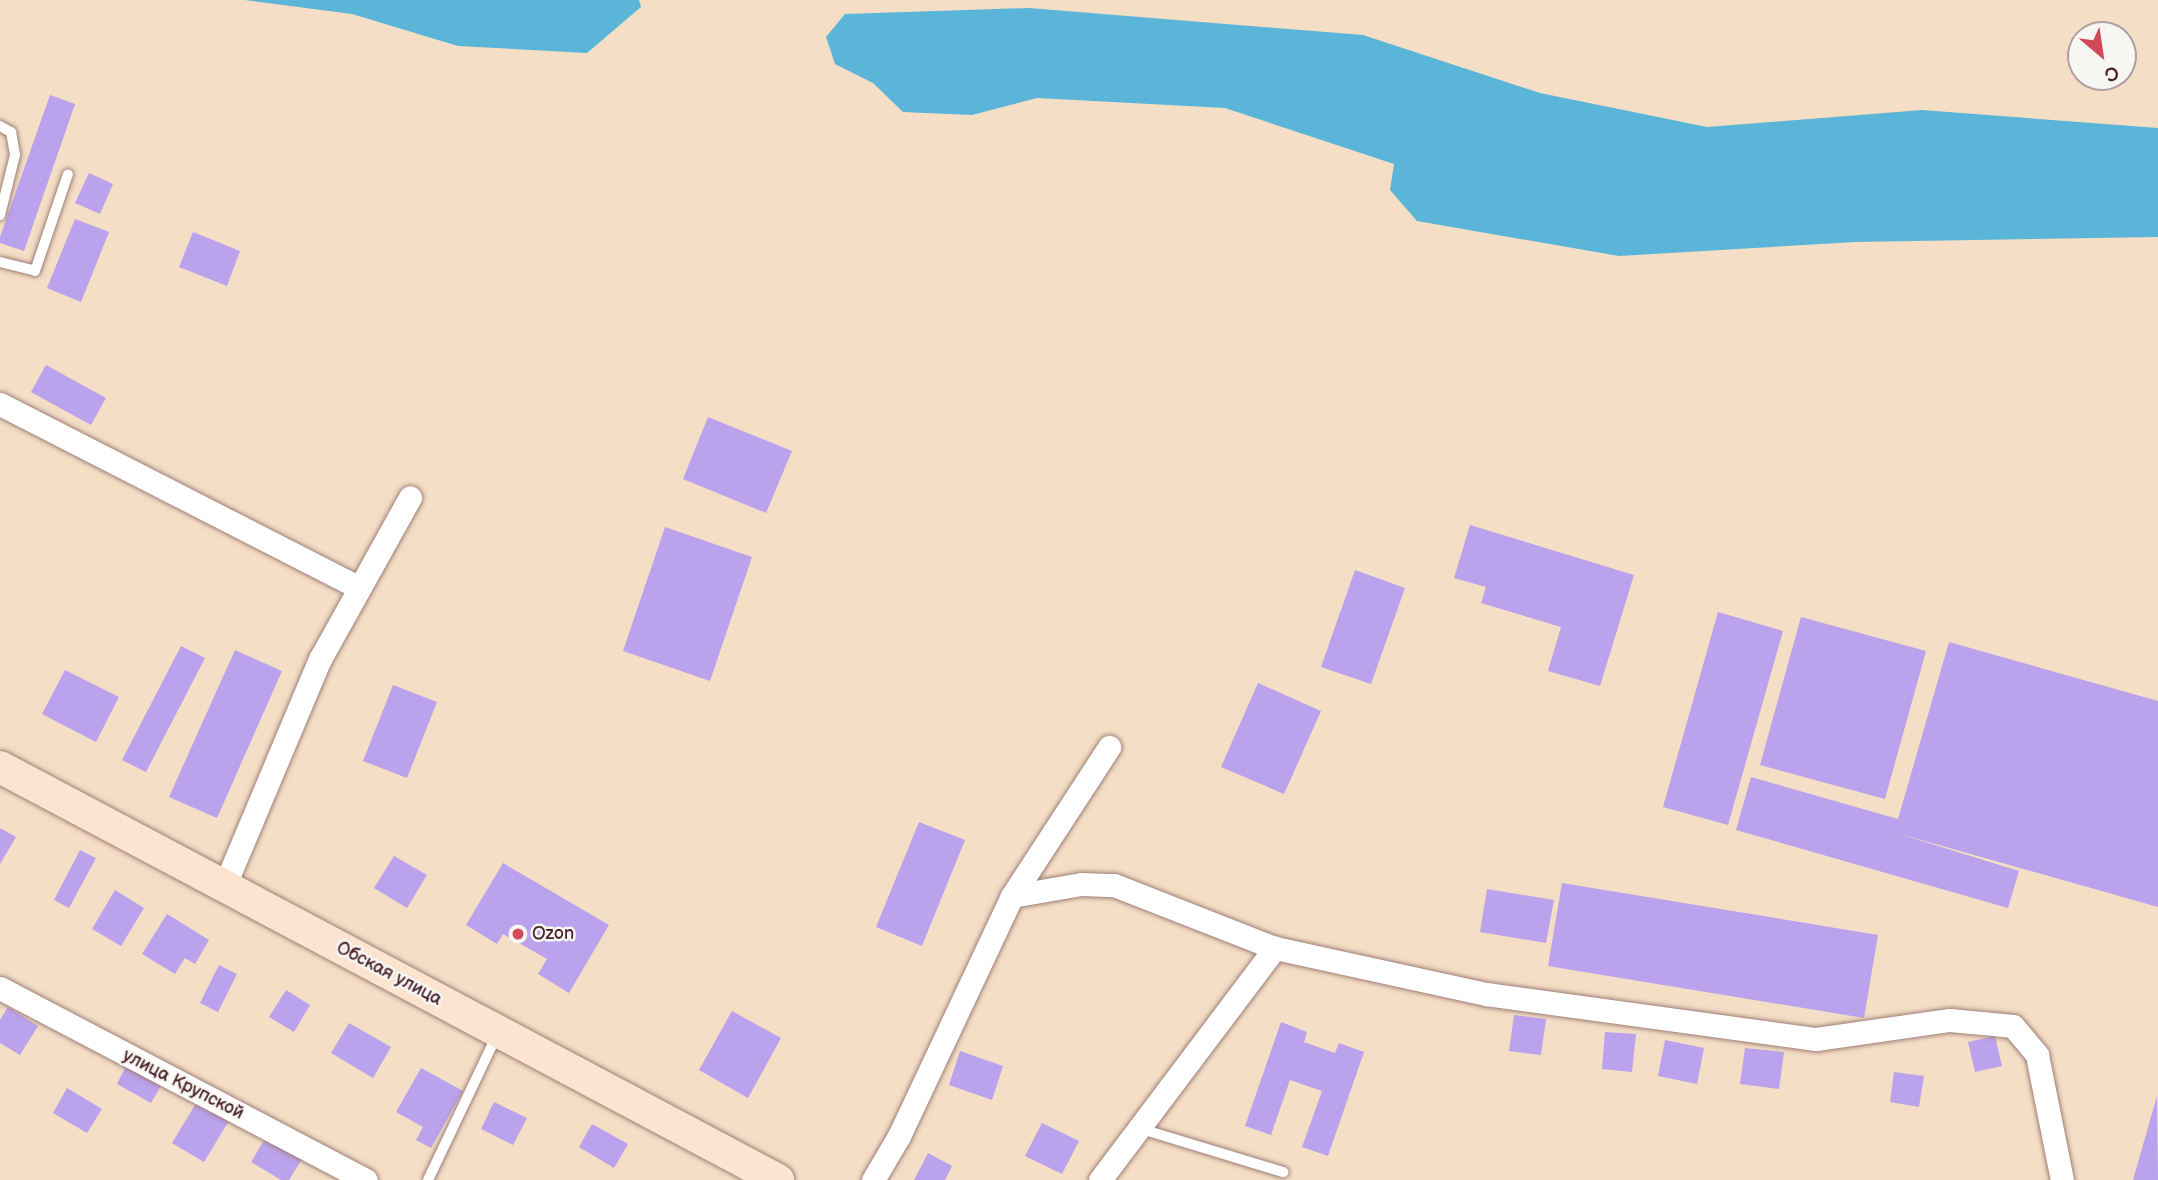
<!DOCTYPE html>
<meta charset="utf-8">
<style>
body{margin:0}
#map{position:relative;width:2158px;height:1180px;overflow:hidden;background:#f4dec5;font-family:"Balsamiq Sans",sans-serif}
div>[style]{position:absolute}
.water>*{inset:0;background:#5ab5d8}
.building>*{inset:0;background:#baa2ec}
.roads{filter:drop-shadow(0 0 2px #9f7e78) drop-shadow(0 0 2px #9f7e78)}
.lane>*{height:10px;margin:-5px;padding:0 5px;transform-origin:5px;border-radius:5px;background:#fff}
.street>*{height:23px;margin:-11.5px;padding:0 11.5px;transform-origin:11.5px;border-radius:11.5px;background:#fff}
.secondary>*{height:32px;margin:-16px;padding:0 16px;transform-origin:16px;border-radius:16px;background:#fde4d1}
.dots>*{width:19px;height:19px;translate:-50% -50%;box-sizing:border-box;border:4px solid #f6f6f2;border-radius:50%}
span{translate:-50% -50%;white-space:nowrap;text-align:center;line-height:1.15;-webkit-text-stroke:5px #f6f6f2;paint-order:stroke}
.poi-label{font-size:18px;color:#4a1f2b}
.left{translate:0 -50%;text-align:left}
.street-label{font-size:18px;color:#4a1f2b}
.north{position:absolute;left:2067px;top:21px;width:70px;height:70px;box-sizing:border-box;background:#f6f6f2;border:2px solid #b1a0a2;border-radius:50%;rotate:151deg;font-size:19px;font-weight:700;line-height:28px;text-align:center;color:#4a1f2b}
.north::after{content:'';display:block;margin:auto;width:24px;height:32px;background:#d1495b;clip-path:polygon(50% 0,100% 100%,50% 72%,0 100%)}
</style>
<div id="map">
<div class="water">
<div style="clip-path:polygon(245px 0,639px 0,641px 7px,587px 53px,458px 46px,352px 14px)"></div>
<div style="clip-path:polygon(1029px 8px,1363px 35px,1540px 93px,1707px 127px,1922px 110px,2158px 128px,2158px 237px,1855px 242px,1619px 256px,1417px 221px,1390px 190px,1394px 164px,1225px 108px,1037px 98px,972px 115px,903px 112px,873px 83px,835px 64px,826px 37px,845px 14px)"></div>
</div>
<div class="building">
<div style="clip-path:polygon(50px 95px,75px 104px,24px 251px,0 243px,0 237px)"></div>
<div style="clip-path:polygon(89px 173px,113px 184px,100px 214px,75px 203px)"></div>
<div style="clip-path:polygon(75px 219px,109px 232px,81px 302px,47px 288px)"></div>
<div style="clip-path:polygon(193px 232px,240px 251px,227px 286px,179px 267px)"></div>
<div style="clip-path:polygon(46px 365px,106px 398px,91px 425px,31px 392px)"></div>
<div style="clip-path:polygon(708px 417px,792px 451px,766px 513px,683px 479px)"></div>
<div style="clip-path:polygon(1470px 525px,1634px 575px,1600px 686px,1548px 671px,1561px 627px,1481px 603px,1486px 587px,1454px 578px)"></div>
<div style="clip-path:polygon(665px 527px,752px 557px,710px 681px,623px 651px)"></div>
<div style="clip-path:polygon(1355px 570px,1405px 588px,1371px 684px,1321px 667px)"></div>
<div style="clip-path:polygon(1718px 612px,1783px 631px,1728px 825px,1663px 807px)"></div>
<div style="clip-path:polygon(1801px 617px,1926px 651px,1885px 799px,1760px 765px)"></div>
<div style="clip-path:polygon(1949px 642px,2158px 701px,2158px 907px,1893px 832px,2019px 871px,2008px 908px,1736px 830px,1751px 777px,1898px 819px)"></div>
<div style="clip-path:polygon(181px 646px,205px 658px,146px 772px,122px 760px)"></div>
<div style="clip-path:polygon(235px 650px,282px 671px,217px 818px,169px 797px)"></div>
<div style="clip-path:polygon(65px 670px,119px 697px,96px 742px,42px 714px)"></div>
<div style="clip-path:polygon(1258px 683px,1321px 711px,1284px 794px,1221px 767px)"></div>
<div style="clip-path:polygon(393px 685px,437px 702px,407px 778px,363px 761px)"></div>
<div style="clip-path:polygon(919px 822px,965px 840px,922px 946px,876px 927px)"></div>
<div style="clip-path:polygon(0 828px,16px 837px,0 864px)"></div>
<div style="clip-path:polygon(80px 850px,96px 858px,69px 908px,54px 900px)"></div>
<div style="clip-path:polygon(394px 856px,427px 875px,407px 908px,374px 888px)"></div>
<div style="clip-path:polygon(503px 863px,609px 925px,569px 993px,538px 974px,547px 959px,503px 934px,497px 944px,466px 925px)"></div>
<div style="clip-path:polygon(1562px 883px,1878px 935px,1864px 1018px,1548px 966px)"></div>
<div style="clip-path:polygon(1487px 889px,1554px 900px,1546px 943px,1480px 932px)"></div>
<div style="clip-path:polygon(115px 890px,144px 908px,121px 946px,92px 929px)"></div>
<div style="clip-path:polygon(167px 914px,209px 940px,195px 964px,185px 958px,175px 974px,142px 954px)"></div>
<div style="clip-path:polygon(219px 965px,237px 974px,218px 1012px,200px 1003px)"></div>
<div style="clip-path:polygon(286px 990px,310px 1005px,294px 1032px,269px 1017px)"></div>
<div style="clip-path:polygon(8px 1007px,38px 1026px,20px 1055px,0 1043px,0 1020px)"></div>
<div style="clip-path:polygon(732px 1011px,781px 1038px,748px 1098px,699px 1070px)"></div>
<div style="clip-path:polygon(1514px 1015px,1546px 1019px,1541px 1055px,1509px 1051px)"></div>
<div style="clip-path:polygon(1281px 1022px,1307px 1032px,1304px 1042px,1335px 1053px,1339px 1043px,1364px 1052px,1328px 1156px,1302px 1147px,1322px 1091px,1290px 1080px,1271px 1135px,1245px 1126px)"></div>
<div style="clip-path:polygon(349px 1023px,391px 1047px,373px 1078px,331px 1053px)"></div>
<div style="clip-path:polygon(1605px 1032px,1636px 1034px,1632px 1072px,1602px 1069px)"></div>
<div style="clip-path:polygon(1995px 1036px,2002px 1066px,1975px 1072px,1968px 1042px)"></div>
<div style="clip-path:polygon(1665px 1040px,1704px 1048px,1697px 1084px,1658px 1076px)"></div>
<div style="clip-path:polygon(1745px 1048px,1784px 1052px,1779px 1089px,1740px 1084px)"></div>
<div style="clip-path:polygon(960px 1051px,1003px 1066px,992px 1100px,949px 1085px)"></div>
<div style="clip-path:polygon(127px 1064px,162px 1084px,151px 1103px,117px 1084px)"></div>
<div style="clip-path:polygon(421px 1068px,463px 1091px,431px 1148px,416px 1140px,423px 1127px,396px 1112px)"></div>
<div style="clip-path:polygon(1894px 1072px,1924px 1076px,1919px 1107px,1890px 1102px)"></div>
<div style="clip-path:polygon(67px 1088px,102px 1109px,87px 1133px,53px 1113px)"></div>
<div style="clip-path:polygon(2157px 1096px,2158px 1180px,2133px 1180px)"></div>
<div style="clip-path:polygon(198px 1100px,230px 1119px,204px 1162px,172px 1143px)"></div>
<div style="clip-path:polygon(494px 1102px,527px 1118px,513px 1145px,481px 1129px)"></div>
<div style="clip-path:polygon(1042px 1123px,1079px 1141px,1062px 1174px,1025px 1156px)"></div>
<div style="clip-path:polygon(592px 1124px,628px 1144px,614px 1168px,579px 1147px)"></div>
<div style="clip-path:polygon(266px 1137px,302px 1159px,289px 1180px,281px 1180px,251px 1162px)"></div>
<div style="clip-path:polygon(928px 1153px,952px 1166px,945px 1180px,914px 1180px)"></div>
</div>
<div class="roads">
<div class="lane">
<div style="left:0;top:126px;width:13px;rotate:29deg"></div>
<div style="left:11px;top:132px;width:23px;rotate:80deg"></div>
<div style="left:15px;top:155px;width:62px;rotate:104deg"></div>
<div style="left:0;top:262px;width:36px;rotate:14deg"></div>
<div style="left:35px;top:271px;width:102px;rotate:-71.2deg"></div>
<div style="left:1138px;top:1128px;width:152px;rotate:16.9deg"></div>
<div style="left:428px;top:1180px;width:161px;rotate:-64.6deg"></div>
</div>
<div class="street">
<div style="left:0;top:404px;width:403px;rotate:27.1deg"></div>
<div style="left:224px;top:887px;width:247px;rotate:-67.2deg"></div>
<div style="left:320px;top:659px;width:185px;rotate:-60.9deg"></div>
<div style="left:1012px;top:896px;width:70px;rotate:-9.9deg"></div>
<div style="left:1081px;top:884px;width:33px;rotate:2deg"></div>
<div style="left:1114px;top:885px;width:173px;rotate:21.4deg"></div>
<div style="left:1275px;top:948px;width:216px;rotate:12.3deg"></div>
<div style="left:1486px;top:994px;width:333px;rotate:7.8deg"></div>
<div style="left:1816px;top:1039px;width:135px;rotate:-8.1deg"></div>
<div style="left:1950px;top:1020px;width:63px;rotate:5.4deg"></div>
<div style="left:2013px;top:1026px;width:38px;rotate:50deg"></div>
<div style="left:2037px;top:1055px;width:127px;rotate:78.7deg"></div>
<div style="left:0;top:988px;width:413px;rotate:27.7deg"></div>
<div style="left:873px;top:1180px;width:51px;rotate:-59.4deg"></div>
<div style="left:899px;top:1136px;width:265px;rotate:-64.8deg"></div>
<div style="left:1012px;top:896px;width:178px;rotate:-56.9deg"></div>
<div style="left:1100px;top:1180px;width:291px;rotate:-53deg"></div>
</div>
<div class="secondary">
<div style="left:0;top:767px;width:881px;rotate:27.96deg"></div>
</div>
</div>
<div class="dots">
<div style="left:518px;top:934px;background:#d1495b"></div>
</div>
<div class="poi-label">
<span class="left" style="left:532px;top:934px">Ozon</span>
</div>
<div class="street-label">
<span style="left:389px;top:974px;rotate:28deg">Обская улица</span>
<span style="left:183px;top:1085px;rotate:27deg">улица Крупской</span>
</div>
<div class="north">С</div>
</div>
